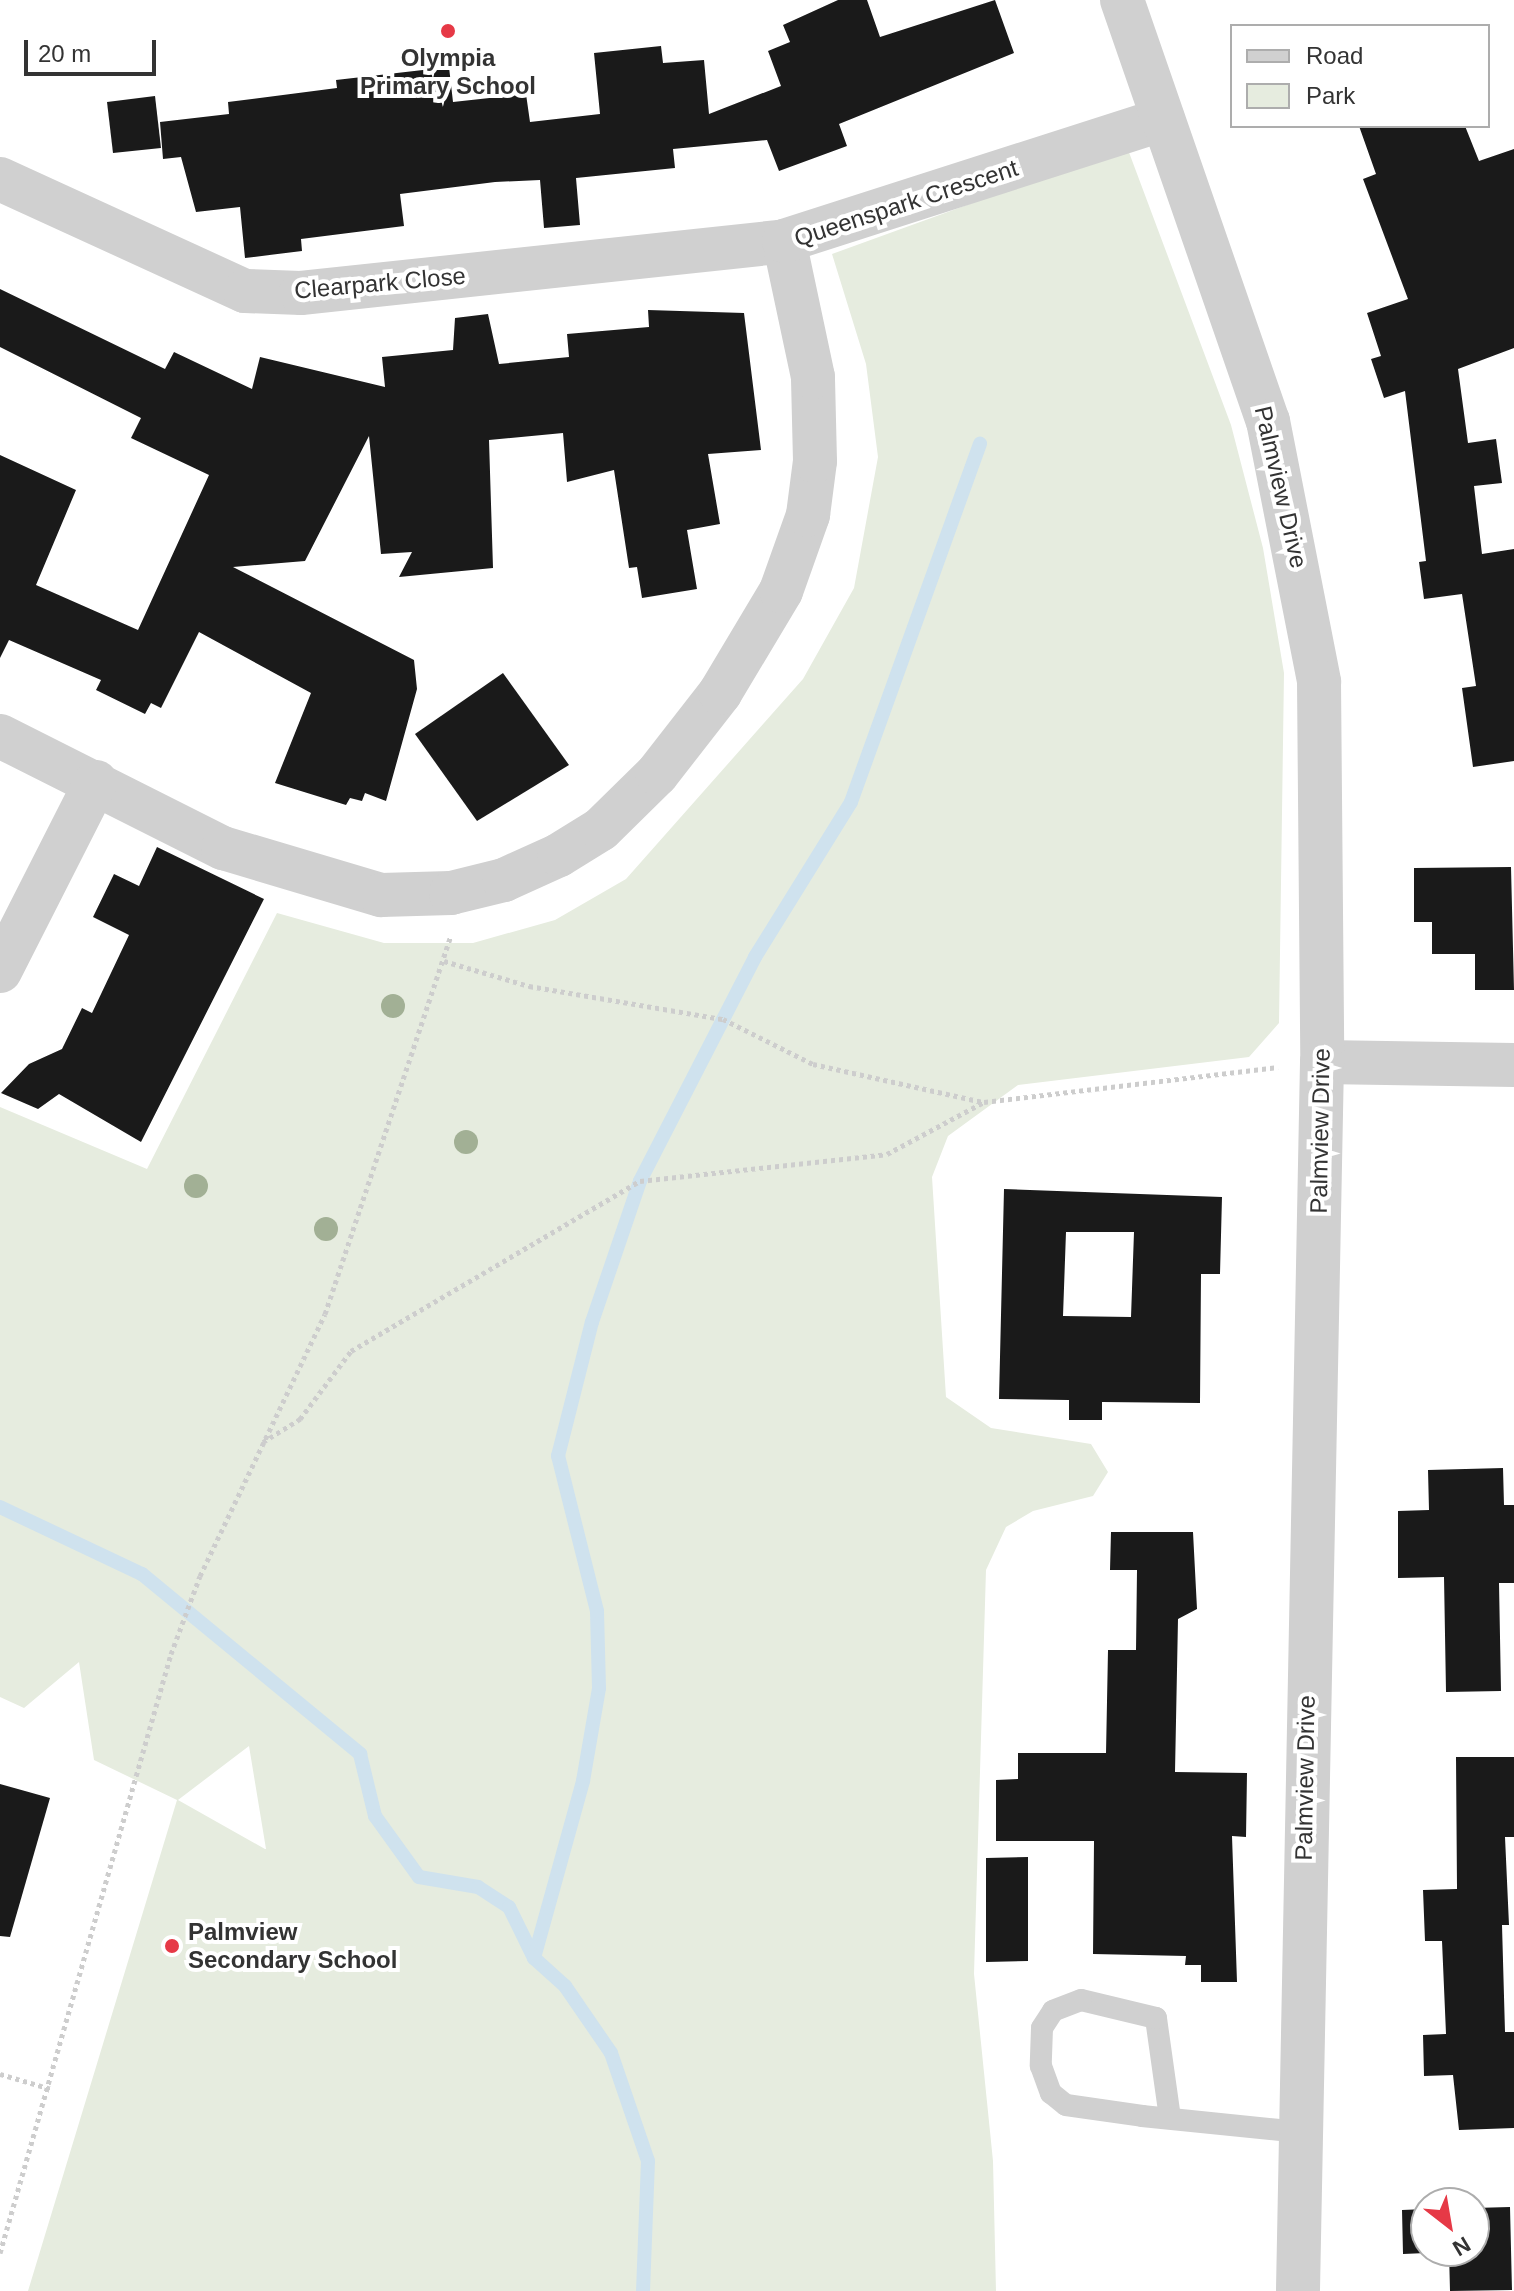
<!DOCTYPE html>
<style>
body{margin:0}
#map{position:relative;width:1514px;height:2291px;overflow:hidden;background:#fff;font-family:Arial,sans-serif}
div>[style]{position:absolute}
.green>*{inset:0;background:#e6ecdf}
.stream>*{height:14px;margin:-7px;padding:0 7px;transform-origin:7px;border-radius:7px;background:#cfe2ee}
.building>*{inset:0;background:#1a1a1a}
.path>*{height:5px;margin-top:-2.5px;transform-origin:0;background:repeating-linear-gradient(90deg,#cdcdcd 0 4px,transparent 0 8px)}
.service>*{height:22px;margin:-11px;padding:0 11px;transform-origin:11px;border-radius:11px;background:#d0d0d0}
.minor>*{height:44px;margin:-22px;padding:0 22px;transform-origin:22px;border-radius:22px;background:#d0d0d0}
.tertiary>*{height:44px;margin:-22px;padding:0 22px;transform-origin:22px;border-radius:22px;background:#d0d0d0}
.trees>*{width:24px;height:24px;margin:-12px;border-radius:50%;background:#a2b095}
.dots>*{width:22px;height:22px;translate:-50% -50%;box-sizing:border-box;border:4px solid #fff;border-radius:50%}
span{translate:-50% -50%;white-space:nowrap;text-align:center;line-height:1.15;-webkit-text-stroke:8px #fff;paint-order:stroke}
.poi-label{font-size:24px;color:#333;font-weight:700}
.left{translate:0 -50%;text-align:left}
.street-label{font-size:24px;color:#333}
.legend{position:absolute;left:1230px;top:24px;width:260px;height:104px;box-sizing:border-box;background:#fff;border:2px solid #adadad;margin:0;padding:10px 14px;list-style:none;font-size:24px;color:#333}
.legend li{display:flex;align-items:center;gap:16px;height:40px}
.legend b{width:40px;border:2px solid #adadad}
.north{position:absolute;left:1410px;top:2187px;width:80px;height:80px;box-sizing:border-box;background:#fff;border:2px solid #adadad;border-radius:50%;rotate:149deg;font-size:22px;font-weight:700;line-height:32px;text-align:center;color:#333}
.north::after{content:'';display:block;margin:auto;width:28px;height:36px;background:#e63946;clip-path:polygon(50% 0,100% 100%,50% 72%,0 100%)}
.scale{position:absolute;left:24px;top:40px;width:132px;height:36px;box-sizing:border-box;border:4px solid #333;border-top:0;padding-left:10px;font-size:24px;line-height:28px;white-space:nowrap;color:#333;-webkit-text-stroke:6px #fff;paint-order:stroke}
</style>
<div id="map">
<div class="green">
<div style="clip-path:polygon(evenodd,1127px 147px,1231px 425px,1263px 548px,1284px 673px,1279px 1023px,1249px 1057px,1018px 1085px,948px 1136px,932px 1177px,946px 1397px,991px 1428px,1091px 1444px,1108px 1472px,1093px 1496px,1033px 1511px,1006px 1527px,986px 1570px,974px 1974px,993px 2161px,996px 2291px,28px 2291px,177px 1800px,94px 1760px,79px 1662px,24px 1708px,0 1697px,0 1107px,147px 1169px,277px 913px,384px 943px,473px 943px,555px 920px,626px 879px,803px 679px,854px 588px,878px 457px,866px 364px,832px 254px,1127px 147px,249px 1746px,266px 1849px,265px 1849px,178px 1800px,249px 1746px)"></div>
</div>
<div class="stream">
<div style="left:0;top:1507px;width:157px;rotate:25.3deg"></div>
<div style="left:142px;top:1574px;width:283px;rotate:39.5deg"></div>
<div style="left:360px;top:1754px;width:64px;rotate:76.4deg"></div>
<div style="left:375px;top:1816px;width:75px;rotate:54.2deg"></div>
<div style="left:419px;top:1877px;width:60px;rotate:9.6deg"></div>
<div style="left:478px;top:1887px;width:37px;rotate:33deg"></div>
<div style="left:509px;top:1907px;width:57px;rotate:63.9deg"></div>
<div style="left:534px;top:1958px;width:42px;rotate:42.1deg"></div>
<div style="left:565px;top:1986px;width:81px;rotate:55.5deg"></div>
<div style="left:611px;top:2053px;width:114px;rotate:71.1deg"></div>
<div style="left:648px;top:2161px;width:130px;rotate:92.2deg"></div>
<div style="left:534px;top:1958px;width:184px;rotate:-74.5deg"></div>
<div style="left:583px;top:1781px;width:94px;rotate:-80.2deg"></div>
<div style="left:599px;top:1688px;width:77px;rotate:-91.5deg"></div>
<div style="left:597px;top:1611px;width:160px;rotate:-104.1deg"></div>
<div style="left:558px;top:1456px;width:138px;rotate:-75.8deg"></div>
<div style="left:592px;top:1322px;width:149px;rotate:-71.2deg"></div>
<div style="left:640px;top:1181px;width:252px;rotate:-62.8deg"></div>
<div style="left:755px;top:957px;width:182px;rotate:-58.2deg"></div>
<div style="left:851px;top:802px;width:381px;rotate:-70.2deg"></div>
</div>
<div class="building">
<div style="clip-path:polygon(838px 0,867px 0,880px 37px,995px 0,1014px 53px,839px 124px,847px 146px,779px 171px,767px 140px,673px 149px,675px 168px,576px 178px,580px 225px,544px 228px,540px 180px,495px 182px,400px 194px,404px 226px,301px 239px,302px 251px,245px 258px,240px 207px,196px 212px,181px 157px,163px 159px,160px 122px,229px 114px,228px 102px,337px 88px,336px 80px,449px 67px,453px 102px,526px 94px,530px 122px,600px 114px,594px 53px,661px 46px,663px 63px,704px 60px,709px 114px,781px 86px,768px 51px,790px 42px,783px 25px)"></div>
<div style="clip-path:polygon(155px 96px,161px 148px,113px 153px,107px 102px)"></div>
<div style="clip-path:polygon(1359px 126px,1465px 126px,1479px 161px,1514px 149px,1514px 348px,1458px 369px,1468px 443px,1496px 439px,1502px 483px,1474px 486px,1482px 554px,1514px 549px,1514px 761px,1473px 767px,1462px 688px,1476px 686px,1462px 594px,1424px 599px,1419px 562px,1426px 561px,1405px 391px,1384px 398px,1371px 359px,1381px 356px,1367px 313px,1408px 299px,1363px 179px,1376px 174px)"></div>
<div style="clip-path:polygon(0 289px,165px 369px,174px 352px,252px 389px,260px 357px,385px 387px,382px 357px,453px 350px,455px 318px,488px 314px,499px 364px,569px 357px,567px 334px,649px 327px,648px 310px,744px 313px,761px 450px,708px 454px,720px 524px,687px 530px,697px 589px,642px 598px,637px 567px,629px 568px,614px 470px,567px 482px,563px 433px,489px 440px,493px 568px,399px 577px,412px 552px,381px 554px,369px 436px,305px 561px,233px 567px,414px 660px,417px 689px,386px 801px,365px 793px,362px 801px,350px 798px,346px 805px,275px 783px,311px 693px,199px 632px,161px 708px,151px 703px,145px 714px,96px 690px,101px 680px,9px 640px,0 658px,0 455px,76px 490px,36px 585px,138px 630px,209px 475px,131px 438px,141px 418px,0 347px)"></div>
<div style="clip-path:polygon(503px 673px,569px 765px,477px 821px,415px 734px)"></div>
<div style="clip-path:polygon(157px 847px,264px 899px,141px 1142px,59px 1094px,38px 1109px,1px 1093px,29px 1064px,62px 1049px,82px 1008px,92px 1013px,129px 935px,93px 917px,114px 874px,139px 886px)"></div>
<div style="clip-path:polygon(1511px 867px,1514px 990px,1475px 990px,1475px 954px,1432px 954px,1432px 922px,1414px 922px,1414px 868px)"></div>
<div style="clip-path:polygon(evenodd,1004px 1189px,1222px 1197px,1220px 1274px,1201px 1274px,1200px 1403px,1102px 1402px,1102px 1420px,1069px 1420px,1069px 1400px,999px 1399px,1004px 1189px,1066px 1232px,1134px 1232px,1131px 1317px,1063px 1316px,1066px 1232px)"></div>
<div style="clip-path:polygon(1503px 1468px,1504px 1505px,1514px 1505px,1514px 1583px,1499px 1583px,1501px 1691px,1446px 1692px,1444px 1577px,1398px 1578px,1398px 1511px,1429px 1510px,1428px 1470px)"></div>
<div style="clip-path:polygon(1111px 1532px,1193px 1532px,1197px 1609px,1178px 1619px,1175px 1772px,1247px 1773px,1246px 1837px,1232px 1836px,1237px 1982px,1201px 1982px,1201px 1965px,1185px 1965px,1186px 1956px,1093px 1954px,1094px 1841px,996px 1841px,996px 1780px,1018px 1779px,1018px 1753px,1106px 1753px,1108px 1650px,1136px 1650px,1137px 1570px,1110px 1570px)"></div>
<div style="clip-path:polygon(1456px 1757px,1514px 1757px,1514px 1837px,1505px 1837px,1509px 1925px,1502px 1925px,1505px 2032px,1514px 2032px,1514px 2128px,1459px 2130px,1453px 2075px,1424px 2076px,1423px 2035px,1446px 2034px,1442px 1941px,1425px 1941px,1423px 1890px,1457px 1889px)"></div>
<div style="clip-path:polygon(0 1784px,50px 1798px,10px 1937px,0 1936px)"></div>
<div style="clip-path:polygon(1028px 1857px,1028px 1961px,986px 1962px,986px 1858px)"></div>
<div style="clip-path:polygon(1510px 2207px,1512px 2290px,1450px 2291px,1449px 2252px,1403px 2254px,1402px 2210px,1426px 2209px,1426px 2251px,1474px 2251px,1474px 2208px)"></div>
</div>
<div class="path">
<div style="left:444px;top:961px;width:89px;rotate:16.4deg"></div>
<div style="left:529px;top:986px;width:197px;rotate:9.7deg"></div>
<div style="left:723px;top:1019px;width:101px;rotate:26.6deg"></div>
<div style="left:813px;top:1064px;width:174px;rotate:12.6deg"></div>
<div style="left:263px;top:1442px;width:44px;rotate:-31.9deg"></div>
<div style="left:300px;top:1419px;width:85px;rotate:-53.1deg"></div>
<div style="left:351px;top:1351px;width:335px;rotate:-30.5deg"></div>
<div style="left:640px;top:1181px;width:248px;rotate:-6.2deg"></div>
<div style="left:887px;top:1154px;width:110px;rotate:-28.2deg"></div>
<div style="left:984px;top:1102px;width:296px;rotate:-6.8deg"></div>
<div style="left:0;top:2074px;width:53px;rotate:16.4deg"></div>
<div style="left:0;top:2253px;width:623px;rotate:-74.07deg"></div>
<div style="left:171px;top:1654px;width:83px;rotate:-69.6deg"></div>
<div style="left:200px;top:1576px;width:290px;rotate:-64.5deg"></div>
<div style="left:325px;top:1314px;width:398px;rotate:-71.6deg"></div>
</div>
<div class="service">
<div style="left:1170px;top:2118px;width:101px;rotate:-98deg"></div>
<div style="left:1156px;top:2018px;width:77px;rotate:-166.5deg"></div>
<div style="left:1081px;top:2000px;width:30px;rotate:159deg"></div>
<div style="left:1053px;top:2011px;width:20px;rotate:123deg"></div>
<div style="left:1042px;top:2028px;width:38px;rotate:92deg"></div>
<div style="left:1041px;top:2066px;width:29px;rotate:70deg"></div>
<div style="left:1051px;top:2093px;width:19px;rotate:39deg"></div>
<div style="left:1066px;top:2105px;width:77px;rotate:8.2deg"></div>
<div style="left:1142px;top:2116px;width:159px;rotate:5.8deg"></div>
</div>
<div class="minor">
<div style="left:0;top:179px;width:269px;rotate:24.6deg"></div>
<div style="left:245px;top:291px;width:56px;rotate:2deg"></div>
<div style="left:301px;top:293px;width:486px;rotate:-6.1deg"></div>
<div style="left:0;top:736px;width:250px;rotate:26.7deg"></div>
<div style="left:223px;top:848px;width:165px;rotate:16.6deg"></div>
<div style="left:381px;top:895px;width:70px;rotate:-1.6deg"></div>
<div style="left:451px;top:893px;width:55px;rotate:-13.8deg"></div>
<div style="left:504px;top:880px;width:60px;rotate:-24.4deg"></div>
<div style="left:559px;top:855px;width:49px;rotate:-31.8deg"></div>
<div style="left:601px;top:829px;width:78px;rotate:-44.5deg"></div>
<div style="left:657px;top:774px;width:103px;rotate:-52.1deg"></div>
<div style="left:720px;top:693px;width:119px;rotate:-59.1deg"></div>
<div style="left:781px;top:591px;width:81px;rotate:-70.4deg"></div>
<div style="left:808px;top:515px;width:54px;rotate:-82.6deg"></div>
<div style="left:815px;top:461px;width:84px;rotate:-91.4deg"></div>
<div style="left:813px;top:377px;width:139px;rotate:-102deg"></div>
<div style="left:784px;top:241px;width:398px;rotate:-17.8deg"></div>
<div style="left:0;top:971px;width:212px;rotate:-63.1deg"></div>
<div style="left:1322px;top:1062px;width:192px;rotate:0.9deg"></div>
</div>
<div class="tertiary">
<div style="left:1122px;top:0;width:446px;rotate:70.9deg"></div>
<div style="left:1268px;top:421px;width:266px;rotate:78.9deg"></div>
<div style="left:1319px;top:682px;width:380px;rotate:89.5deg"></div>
<div style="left:1322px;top:1062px;width:1229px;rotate:91.12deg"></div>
</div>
<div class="trees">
<div style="left:393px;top:1006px"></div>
<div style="left:466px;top:1142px"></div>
<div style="left:196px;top:1186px"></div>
<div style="left:326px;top:1229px"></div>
</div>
<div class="dots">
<div style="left:448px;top:31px;background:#e63946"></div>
<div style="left:172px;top:1946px;background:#e63946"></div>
</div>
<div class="poi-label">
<span style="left:448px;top:72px">Olympia<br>Primary School</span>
<span class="left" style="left:188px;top:1946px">Palmview<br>Secondary School</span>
</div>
<div class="street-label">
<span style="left:906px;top:203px;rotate:-18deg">Queenspark Crescent</span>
<span style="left:380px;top:283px;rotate:-5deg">Clearpark Close</span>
<span style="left:1281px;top:487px;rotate:77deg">Palmview Drive</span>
<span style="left:1320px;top:1131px;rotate:-89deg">Palmview Drive</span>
<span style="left:1305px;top:1778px;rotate:-89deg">Palmview Drive</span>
</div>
<ul class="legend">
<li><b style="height:10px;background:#d0d0d0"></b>Road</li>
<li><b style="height:22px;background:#e6ecdf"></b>Park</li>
</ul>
<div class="north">N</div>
<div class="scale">20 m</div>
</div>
